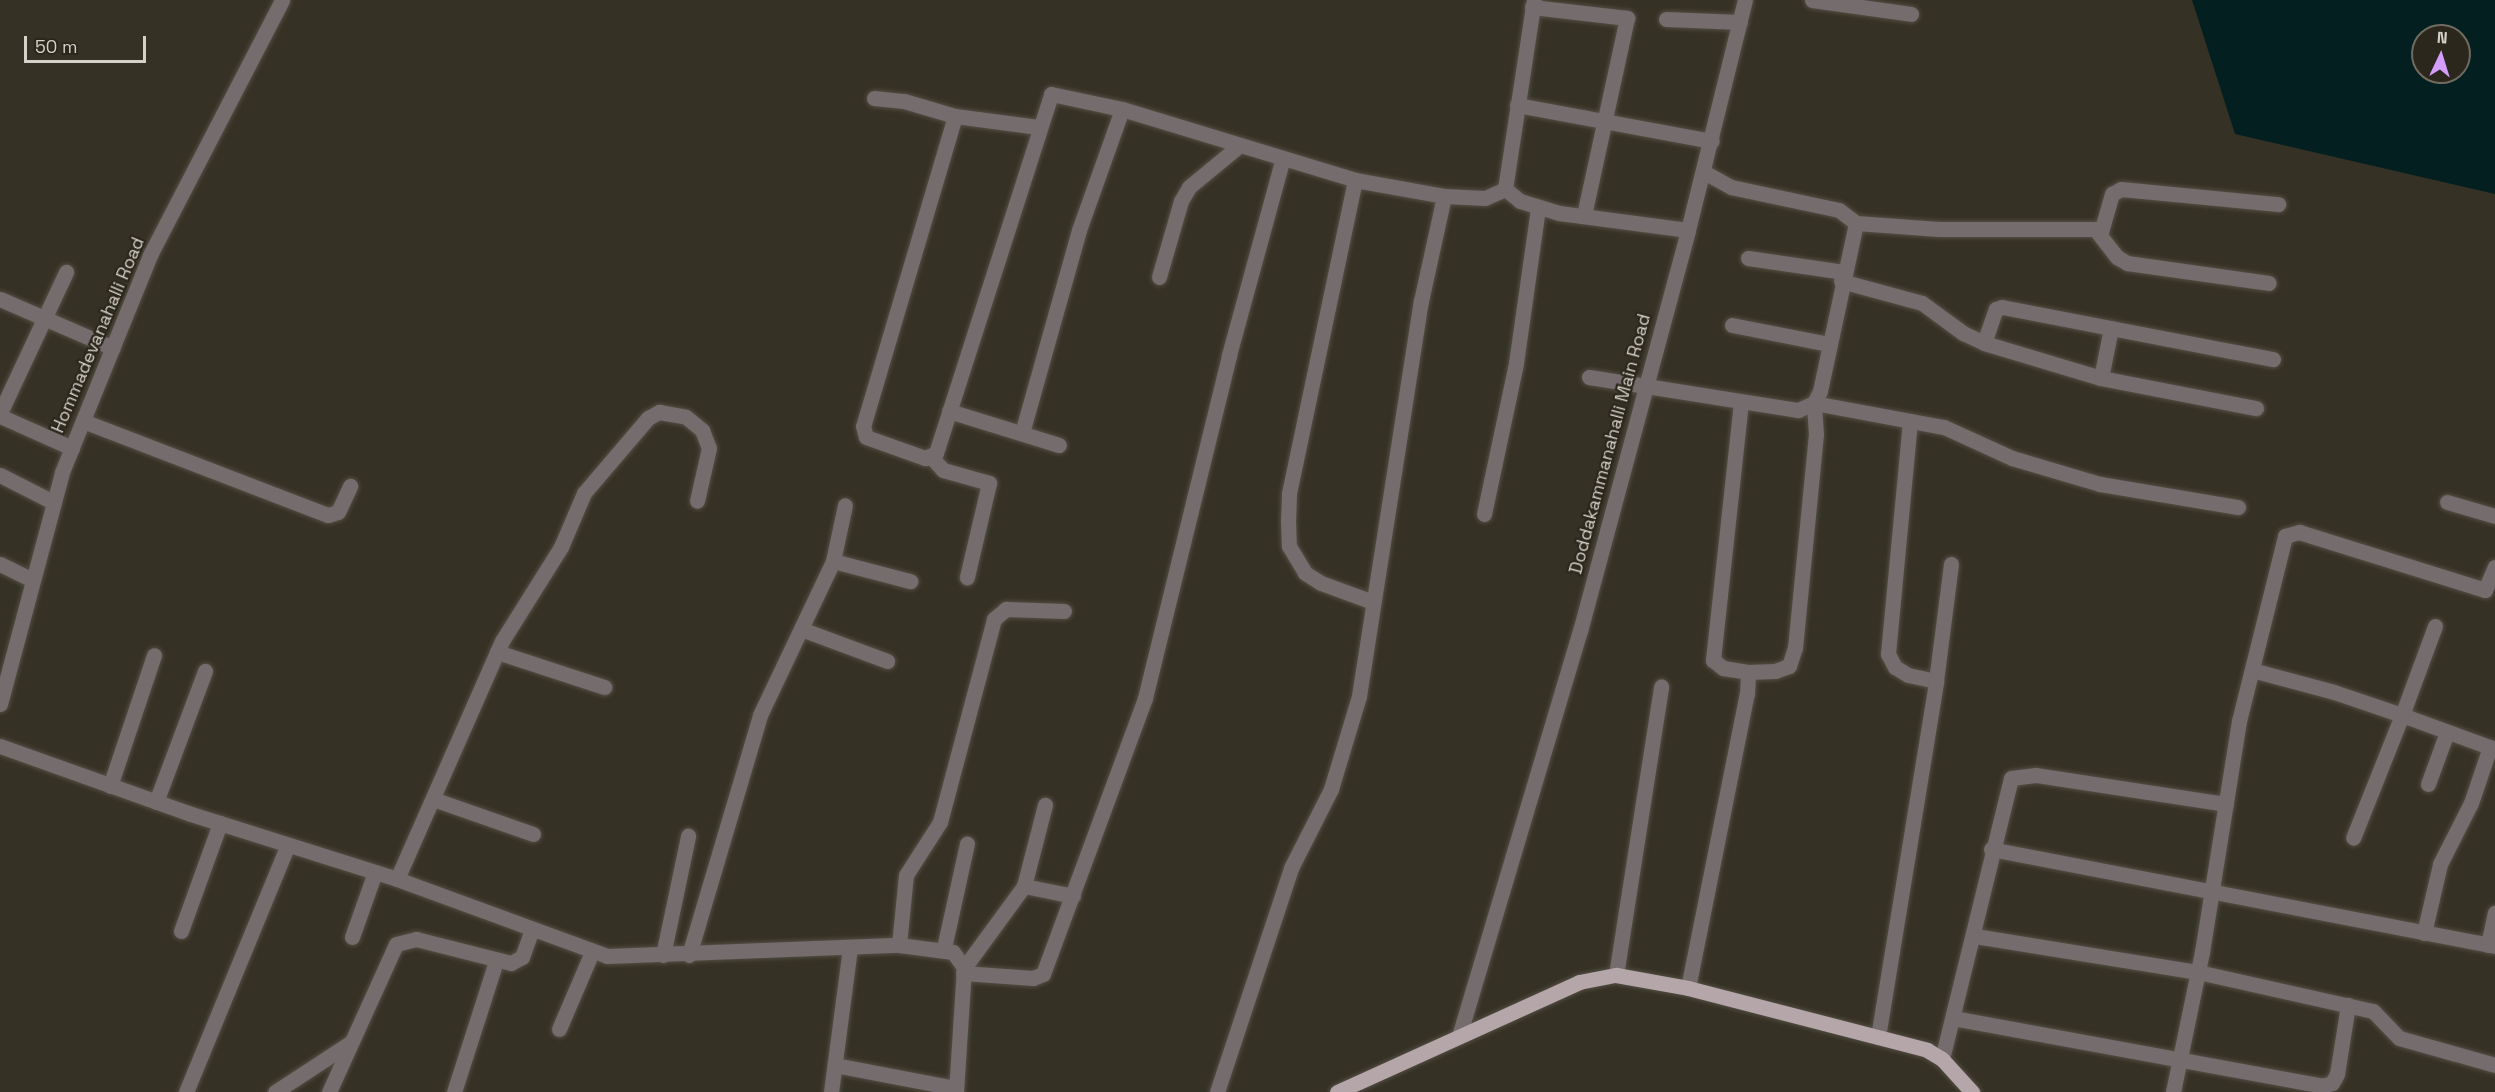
<!DOCTYPE html>
<style>
body{margin:0}
#map{position:relative;width:2495px;height:1092px;overflow:hidden;background:#363125;font-family:"Space Grotesk",sans-serif}
div>[style]{position:absolute}
.water>*{inset:0;background:#031f20}
.roads{filter:drop-shadow(0 0 2px #524e43) drop-shadow(0 0 2px #524e43)}
.minor>*{height:15px;margin:-7.5px;padding:0 7.5px;transform-origin:7.5px;border-radius:7.5px;background:#746c6d}
.major>*{height:15px;margin:-7.5px;padding:0 7.5px;transform-origin:7.5px;border-radius:7.5px;background:#b5a6a9}
span{translate:-50% -50%;white-space:nowrap;text-align:center;line-height:1.15;-webkit-text-stroke:4.5px #2c271c;paint-order:stroke}
.street-label{font-size:18px;color:#d4d1c9}
.north{position:absolute;left:2411px;top:24px;width:60px;height:60px;box-sizing:border-box;background:#2c271c;border:2px solid #6f6b61;border-radius:50%;rotate:4deg;font-size:16px;font-weight:700;line-height:24px;text-align:center;color:#d4d1c9}
.north::after{content:'';display:block;margin:auto;width:21px;height:27px;background:#d49cfb;clip-path:polygon(50% 0,100% 100%,50% 72%,0 100%)}
.scale{position:absolute;left:24px;top:36px;width:122px;height:27px;box-sizing:border-box;border:3px solid #d4d1c9;border-top:0;padding-left:8px;font-size:18px;line-height:21px;white-space:nowrap;color:#d4d1c9;-webkit-text-stroke:4px #2c271c;paint-order:stroke}
</style>
<div id="map">
<div class="water">
<div style="clip-path:polygon(evenodd,2192px 0,2495px 0,2495px 194px,2235px 134px,2192px 0,2423px 36px,2459px 36px,2459px 72px,2423px 72px,2423px 36px)"></div>
</div>
<div class="roads">
<div class="minor">
<div style="left:1812px;top:0;width:100px;rotate:8deg"></div>
<div style="left:1532px;top:7px;width:96px;rotate:6.6deg"></div>
<div style="left:1627px;top:18px;width:202px;rotate:102.3deg"></div>
<div style="left:1666px;top:19px;width:74px;rotate:2.3deg"></div>
<div style="left:874px;top:98px;width:30px;rotate:6deg"></div>
<div style="left:904px;top:101px;width:53px;rotate:16.4deg"></div>
<div style="left:955px;top:116px;width:84px;rotate:7.5deg"></div>
<div style="left:1517px;top:105px;width:198px;rotate:10.5deg"></div>
<div style="left:955px;top:116px;width:323px;rotate:106.5deg"></div>
<div style="left:863px;top:426px;width:11px;rotate:75deg"></div>
<div style="left:866px;top:437px;width:63px;rotate:19.6deg"></div>
<div style="left:925px;top:458px;width:12px;rotate:-24deg"></div>
<div style="left:936px;top:453px;width:377px;rotate:-72.2deg"></div>
<div style="left:1051px;top:94px;width:73px;rotate:11.9deg"></div>
<div style="left:1122px;top:109px;width:244px;rotate:16.9deg"></div>
<div style="left:1355px;top:180px;width:90px;rotate:10.2deg"></div>
<div style="left:1444px;top:196px;width:41px;rotate:2.8deg"></div>
<div style="left:1485px;top:198px;width:22px;rotate:-24deg"></div>
<div style="left:1355px;top:180px;width:321px;rotate:101.9deg"></div>
<div style="left:1289px;top:494px;width:26px;rotate:92deg"></div>
<div style="left:1288px;top:520px;width:26px;rotate:88deg"></div>
<div style="left:1289px;top:546px;width:31px;rotate:59deg"></div>
<div style="left:1305px;top:573px;width:19px;rotate:32deg"></div>
<div style="left:1321px;top:583px;width:55px;rotate:20.1deg"></div>
<div style="left:1856px;top:223px;width:83px;rotate:4.1deg"></div>
<div style="left:1939px;top:229px;width:156px"></div>
<div style="left:2095px;top:229px;width:36px;rotate:52deg"></div>
<div style="left:2117px;top:257px;width:12px;rotate:31deg"></div>
<div style="left:2127px;top:263px;width:143px;rotate:8deg"></div>
<div style="left:1688px;top:230px;width:237px;rotate:-76.1deg"></div>
<div style="left:2101px;top:232px;width:40px;rotate:-74deg"></div>
<div style="left:2112px;top:194px;width:10px;rotate:-29deg"></div>
<div style="left:2121px;top:189px;width:158px;rotate:5.5deg"></div>
<div style="left:1748px;top:258px;width:97px;rotate:8.3deg"></div>
<div style="left:1159px;top:277px;width:79px;rotate:-73.9deg"></div>
<div style="left:1181px;top:201px;width:16px;rotate:-60deg"></div>
<div style="left:1189px;top:187px;width:66px;rotate:-39.5deg"></div>
<div style="left:1841px;top:281px;width:84px;rotate:15.2deg"></div>
<div style="left:1922px;top:303px;width:51px;rotate:36.2deg"></div>
<div style="left:1963px;top:333px;width:23px;rotate:25deg"></div>
<div style="left:1984px;top:343px;width:122px;rotate:16.7deg"></div>
<div style="left:2101px;top:378px;width:158px;rotate:11deg"></div>
<div style="left:0;top:299px;width:123px;rotate:23.4deg"></div>
<div style="left:1732px;top:325px;width:99px;rotate:11.1deg"></div>
<div style="left:1984px;top:343px;width:36px;rotate:-71deg"></div>
<div style="left:1996px;top:309px;width:6px;rotate:-18deg"></div>
<div style="left:2002px;top:307px;width:276px;rotate:10.9deg"></div>
<div style="left:1589px;top:377px;width:212px;rotate:9deg"></div>
<div style="left:1798px;top:410px;width:17px;rotate:-24deg"></div>
<div style="left:1814px;top:403px;width:13px;rotate:-63deg"></div>
<div style="left:1820px;top:391px;width:172px;rotate:-77.9deg"></div>
<div style="left:1856px;top:223px;width:21px;rotate:-143deg"></div>
<div style="left:1839px;top:210px;width:110px;rotate:-168deg"></div>
<div style="left:1731px;top:187px;width:31px;rotate:-151deg"></div>
<div style="left:2101px;top:378px;width:51px;rotate:-78.7deg"></div>
<div style="left:1741px;top:402px;width:260px;rotate:96.2deg"></div>
<div style="left:1713px;top:660px;width:13px;rotate:39deg"></div>
<div style="left:1723px;top:668px;width:25px;rotate:9deg"></div>
<div style="left:1748px;top:672px;width:27px;rotate:-2deg"></div>
<div style="left:1775px;top:671px;width:15px;rotate:-20deg"></div>
<div style="left:1789px;top:666px;width:19px;rotate:-72deg"></div>
<div style="left:1795px;top:648px;width:215px;rotate:-84.4deg"></div>
<div style="left:1816px;top:434px;width:31px;rotate:-94deg"></div>
<div style="left:1814px;top:403px;width:132px;rotate:10.5deg"></div>
<div style="left:1944px;top:427px;width:75px;rotate:24.5deg"></div>
<div style="left:2012px;top:458px;width:92px;rotate:16.5deg"></div>
<div style="left:2100px;top:484px;width:140px;rotate:9.5deg"></div>
<div style="left:949px;top:411px;width:115px;rotate:17.2deg"></div>
<div style="left:0;top:413px;width:156px;rotate:-64.9deg"></div>
<div style="left:0;top:416px;width:79px;rotate:24deg"></div>
<div style="left:83px;top:421px;width:262px;rotate:21deg"></div>
<div style="left:328px;top:515px;width:10px;rotate:-17deg"></div>
<div style="left:338px;top:512px;width:29px;rotate:-65deg"></div>
<div style="left:1910px;top:421px;width:234px;rotate:95.4deg"></div>
<div style="left:1888px;top:654px;width:15px;rotate:62deg"></div>
<div style="left:1895px;top:667px;width:15px;rotate:32deg"></div>
<div style="left:1908px;top:675px;width:29px;rotate:12deg"></div>
<div style="left:1936px;top:681px;width:118px;rotate:-82.7deg"></div>
<div style="left:1022px;top:433px;width:211px;rotate:-74.3deg"></div>
<div style="left:1079px;top:230px;width:128px;rotate:-70.4deg"></div>
<div style="left:931px;top:457px;width:18px;rotate:47deg"></div>
<div style="left:943px;top:470px;width:48px;rotate:15.8deg"></div>
<div style="left:989px;top:483px;width:97px;rotate:103.2deg"></div>
<div style="left:0;top:475px;width:59px;rotate:27deg"></div>
<div style="left:2447px;top:502px;width:50px;rotate:16.3deg"></div>
<div style="left:1484px;top:514px;width:154px;rotate:-78deg"></div>
<div style="left:1516px;top:363px;width:157px;rotate:-81.9deg"></div>
<div style="left:833px;top:561px;width:80px;rotate:14.6deg"></div>
<div style="left:0;top:564px;width:34px;rotate:26deg"></div>
<div style="left:2435px;top:626px;width:95px;rotate:110.3deg"></div>
<div style="left:2402px;top:715px;width:99px;rotate:20.1deg"></div>
<div style="left:801px;top:629px;width:92px;rotate:20.4deg"></div>
<div style="left:497px;top:652px;width:113px;rotate:18.1deg"></div>
<div style="left:2252px;top:670px;width:85px;rotate:15deg"></div>
<div style="left:2334px;top:692px;width:72px;rotate:18.7deg"></div>
<div style="left:2402px;top:715px;width:132px;rotate:111.7deg"></div>
<div style="left:0;top:704px;width:240px;rotate:-75deg"></div>
<div style="left:62px;top:472px;width:234px;rotate:-67.9deg"></div>
<div style="left:150px;top:255px;width:287px;rotate:-62.6deg"></div>
<div style="left:0;top:746px;width:203px;rotate:19.6deg"></div>
<div style="left:191px;top:814px;width:216px;rotate:17.5deg"></div>
<div style="left:397px;top:879px;width:224px;rotate:20.1deg"></div>
<div style="left:607px;top:956px;width:292px;rotate:-2.2deg"></div>
<div style="left:899px;top:945px;width:54px;rotate:7.4deg"></div>
<div style="left:953px;top:952px;width:19px;rotate:55deg"></div>
<div style="left:964px;top:968px;width:124px;rotate:93.7deg"></div>
<div style="left:2428px;top:784px;width:55px;rotate:-69.9deg"></div>
<div style="left:110px;top:786px;width:138px;rotate:-71.4deg"></div>
<div style="left:433px;top:799px;width:106px;rotate:19.3deg"></div>
<div style="left:156px;top:802px;width:140px;rotate:-69.5deg"></div>
<div style="left:1991px;top:849px;width:513px;rotate:10.89deg"></div>
<div style="left:397px;top:879px;width:260px;rotate:-66.2deg"></div>
<div style="left:502px;top:641px;width:111px;rotate:-57.9deg"></div>
<div style="left:561px;top:547px;width:59px;rotate:-66.9deg"></div>
<div style="left:584px;top:493px;width:99px;rotate:-49.5deg"></div>
<div style="left:648px;top:418px;width:13px;rotate:-29deg"></div>
<div style="left:659px;top:412px;width:27px;rotate:10deg"></div>
<div style="left:686px;top:417px;width:21px;rotate:39deg"></div>
<div style="left:702px;top:430px;width:19px;rotate:69deg"></div>
<div style="left:709px;top:448px;width:54px;rotate:102.8deg"></div>
<div style="left:1024px;top:886px;width:50px;rotate:11.5deg"></div>
<div style="left:181px;top:931px;width:115px;rotate:-70.1deg"></div>
<div style="left:2424px;top:933px;width:71px;rotate:-76.9deg"></div>
<div style="left:2440px;top:864px;width:68px;rotate:-63.1deg"></div>
<div style="left:2471px;top:803px;width:59px;rotate:-71.3deg"></div>
<div style="left:1975px;top:936px;width:226px;rotate:9.2deg"></div>
<div style="left:2198px;top:972px;width:179px;rotate:12.6deg"></div>
<div style="left:2373px;top:1011px;width:37px;rotate:46deg"></div>
<div style="left:2399px;top:1038px;width:100px;rotate:15.7deg"></div>
<div style="left:352px;top:937px;width:69px;rotate:-70.5deg"></div>
<div style="left:899px;top:945px;width:70px;rotate:-84.3deg"></div>
<div style="left:906px;top:875px;width:63px;rotate:-57.3deg"></div>
<div style="left:940px;top:822px;width:210px;rotate:-75.1deg"></div>
<div style="left:994px;top:619px;width:16px;rotate:-40deg"></div>
<div style="left:1006px;top:609px;width:58px;rotate:2deg"></div>
<div style="left:2488px;top:945px;width:33px;rotate:-78deg"></div>
<div style="left:944px;top:948px;width:107px;rotate:-77.6deg"></div>
<div style="left:663px;top:955px;width:122px;rotate:-78.1deg"></div>
<div style="left:689px;top:955px;width:250px;rotate:-73.5deg"></div>
<div style="left:760px;top:715px;width:170px;rotate:-64.6deg"></div>
<div style="left:833px;top:561px;width:57px;rotate:-77.9deg"></div>
<div style="left:964px;top:968px;width:102px;rotate:-53.8deg"></div>
<div style="left:1024px;top:886px;width:84px;rotate:-75.5deg"></div>
<div style="left:963px;top:973px;width:70px;rotate:4.1deg"></div>
<div style="left:1033px;top:978px;width:11px;rotate:-22deg"></div>
<div style="left:1043px;top:974px;width:294px;rotate:-69.7deg"></div>
<div style="left:1145px;top:698px;width:353px;rotate:-76.2deg"></div>
<div style="left:1229px;top:355px;width:204px;rotate:-74.7deg"></div>
<div style="left:1616px;top:975px;width:292px;rotate:-81.1deg"></div>
<div style="left:1688px;top:988px;width:300px;rotate:-78.7deg"></div>
<div style="left:1747px;top:694px;width:22px;rotate:-87deg"></div>
<div style="left:1953px;top:1018px;width:375px;rotate:10.4deg"></div>
<div style="left:2322px;top:1086px;width:10px;rotate:-17deg"></div>
<div style="left:2332px;top:1083px;width:10px;rotate:-61deg"></div>
<div style="left:2337px;top:1074px;width:70px;rotate:-80.9deg"></div>
<div style="left:559px;top:1029px;width:84px;rotate:-66.8deg"></div>
<div style="left:1460px;top:1033px;width:420px;rotate:-73.4deg"></div>
<div style="left:1580px;top:631px;width:415px;rotate:-74.9deg"></div>
<div style="left:1688px;top:230px;width:130px;rotate:-172.5deg"></div>
<div style="left:1559px;top:213px;width:41px;rotate:-162.9deg"></div>
<div style="left:1520px;top:201px;width:19px;rotate:-141deg"></div>
<div style="left:1505px;top:189px;width:191px;rotate:-81.3deg"></div>
<div style="left:1878px;top:1037px;width:361px;rotate:-80.7deg"></div>
<div style="left:1942px;top:1059px;width:289px;rotate:-76.2deg"></div>
<div style="left:2011px;top:778px;width:25px;rotate:-7deg"></div>
<div style="left:2036px;top:775px;width:192px;rotate:8.7deg"></div>
<div style="left:835px;top:1065px;width:122px;rotate:10.9deg"></div>
<div style="left:186px;top:1092px;width:267px;rotate:-67.6deg"></div>
<div style="left:275px;top:1092px;width:90px;rotate:-33.2deg"></div>
<div style="left:329px;top:1092px;width:162px;rotate:-65.6deg"></div>
<div style="left:396px;top:944px;width:21px;rotate:-14deg"></div>
<div style="left:416px;top:939px;width:98px;rotate:14.2deg"></div>
<div style="left:511px;top:963px;width:13px;rotate:-29deg"></div>
<div style="left:522px;top:957px;width:30px;rotate:-70deg"></div>
<div style="left:454px;top:1092px;width:138px;rotate:-72.2deg"></div>
<div style="left:831px;top:1092px;width:145px;rotate:-82.5deg"></div>
<div style="left:1217px;top:1092px;width:236px;rotate:-71.7deg"></div>
<div style="left:1291px;top:868px;width:89px;rotate:-63.1deg"></div>
<div style="left:1331px;top:789px;width:97px;rotate:-73.2deg"></div>
<div style="left:1359px;top:696px;width:400px;rotate:-81.1deg"></div>
<div style="left:1421px;top:301px;width:107px;rotate:-77.6deg"></div>
<div style="left:2173px;top:1092px;width:143px;rotate:-78.3deg"></div>
<div style="left:2202px;top:952px;width:234px;rotate:-80.9deg"></div>
<div style="left:2239px;top:721px;width:191px;rotate:-76deg"></div>
<div style="left:2285px;top:536px;width:15px;rotate:-16deg"></div>
<div style="left:2299px;top:532px;width:195px;rotate:17.3deg"></div>
<div style="left:2485px;top:590px;width:25px;rotate:-67deg"></div>
</div>
<div class="major">
<div style="left:1337px;top:1092px;width:266px;rotate:-24.4deg"></div>
<div style="left:1579px;top:982px;width:38px;rotate:-11deg"></div>
<div style="left:1616px;top:975px;width:73px;rotate:10.2deg"></div>
<div style="left:1688px;top:988px;width:247px;rotate:14.5deg"></div>
<div style="left:1927px;top:1050px;width:17px;rotate:31deg"></div>
<div style="left:1942px;top:1059px;width:45px;rotate:47.7deg"></div>
</div>
</div>
<div class="street-label">
<span style="left:98px;top:335px;rotate:-67deg">Hommadevanahalli Road</span>
<span style="left:1610px;top:444px;rotate:-75deg">Doddakammanahalli Main Road</span>
</div>
<div class="north">N</div>
<div class="scale">50 m</div>
</div>
